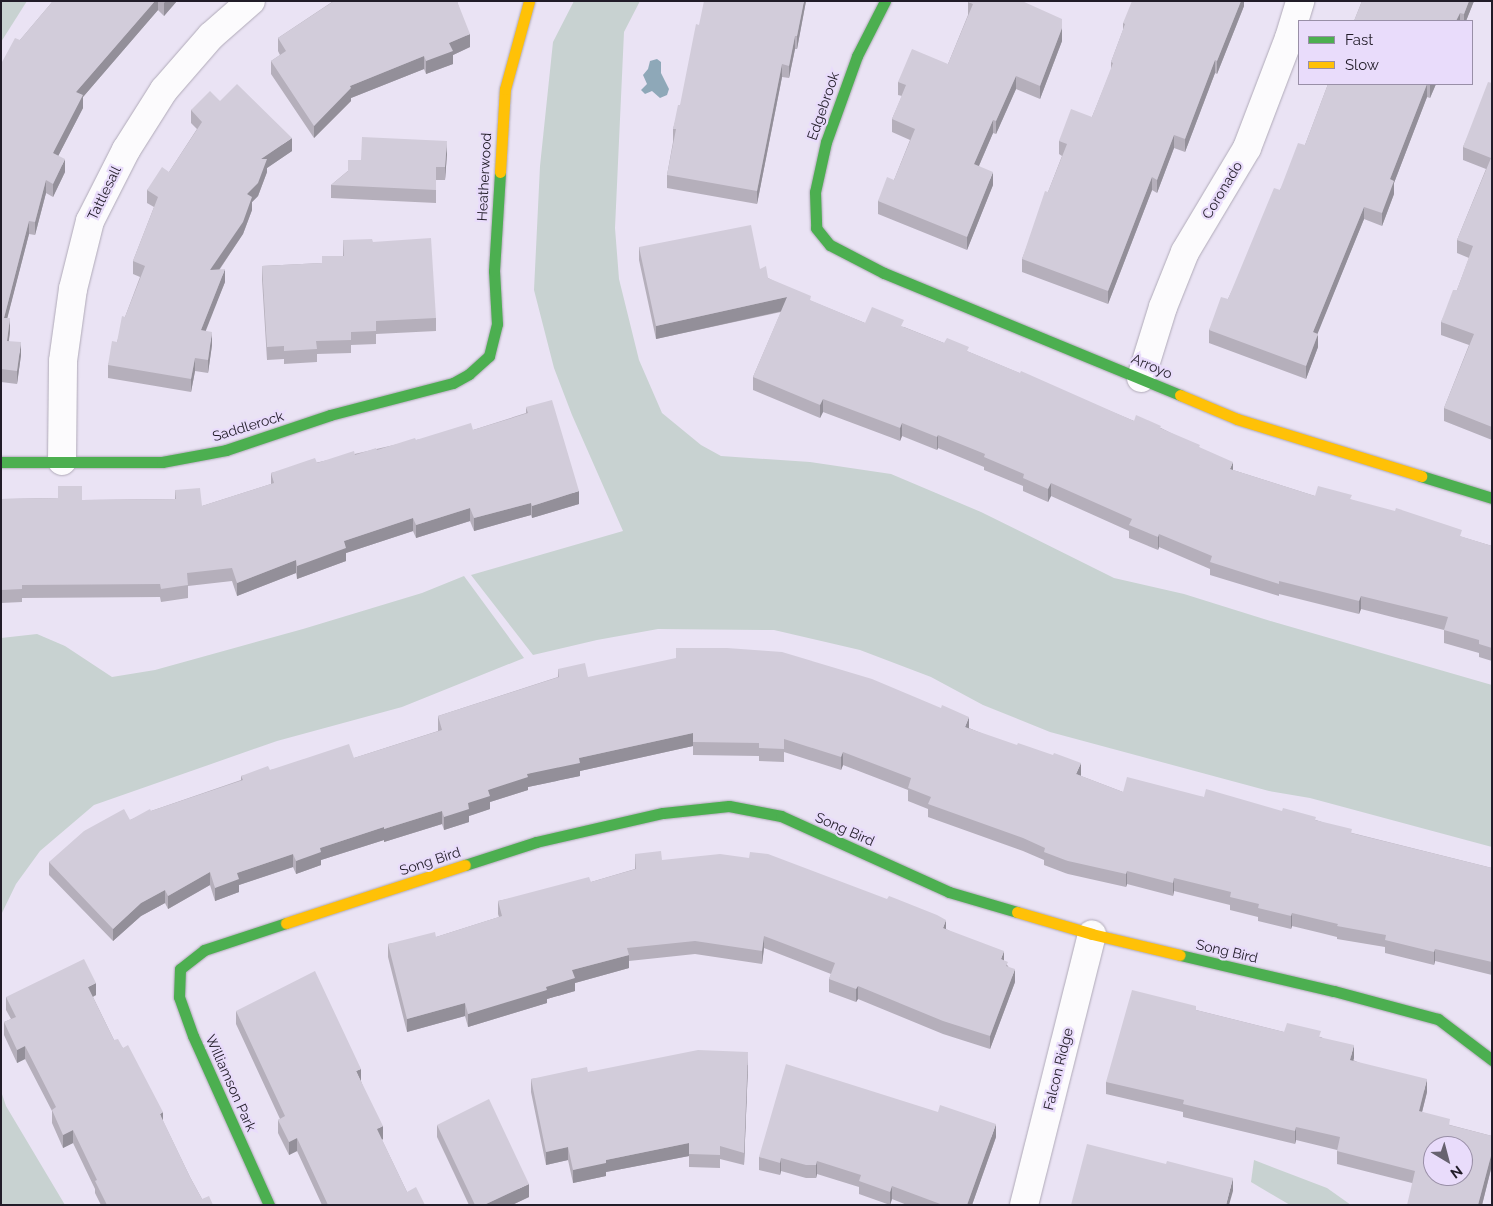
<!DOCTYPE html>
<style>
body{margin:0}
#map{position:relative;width:1493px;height:1206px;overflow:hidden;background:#eae3f4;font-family:Raleway,sans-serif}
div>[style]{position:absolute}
.green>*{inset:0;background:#c8d2d1}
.water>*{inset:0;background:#8ea8b8}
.roads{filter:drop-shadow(0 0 1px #b0aab8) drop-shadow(0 0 1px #b0aab8)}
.street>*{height:28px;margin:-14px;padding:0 14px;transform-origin:14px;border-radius:14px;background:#fcfbfd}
.fast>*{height:11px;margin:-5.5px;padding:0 5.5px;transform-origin:5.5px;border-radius:5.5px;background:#4caf50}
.slow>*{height:11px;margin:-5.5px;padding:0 5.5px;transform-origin:5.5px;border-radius:5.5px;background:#ffc107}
.wall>*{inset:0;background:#b5afbb}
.shaded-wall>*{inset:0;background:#938f99}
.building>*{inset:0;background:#d2ccda}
span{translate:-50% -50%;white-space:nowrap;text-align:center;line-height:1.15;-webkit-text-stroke:4.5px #e9dcfb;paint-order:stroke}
.street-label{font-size:14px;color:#211c28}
.frame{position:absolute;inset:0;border:2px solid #211c28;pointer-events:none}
.legend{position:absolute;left:1298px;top:20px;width:175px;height:65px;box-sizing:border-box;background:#e9dcfb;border:1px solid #998fa7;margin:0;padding:6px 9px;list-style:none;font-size:15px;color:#211c28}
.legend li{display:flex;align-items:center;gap:10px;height:25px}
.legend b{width:25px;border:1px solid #998fa7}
.north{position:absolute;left:1423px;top:1136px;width:50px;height:50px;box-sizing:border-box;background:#e9dcfb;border:1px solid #998fa7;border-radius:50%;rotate:143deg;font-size:14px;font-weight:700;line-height:20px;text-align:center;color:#211c28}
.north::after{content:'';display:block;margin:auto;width:18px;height:22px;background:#67626f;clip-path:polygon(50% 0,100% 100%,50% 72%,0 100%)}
</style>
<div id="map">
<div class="green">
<div style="clip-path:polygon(1px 1px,27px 1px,1px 42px)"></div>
<div style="clip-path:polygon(574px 1px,640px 1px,624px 32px,615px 228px,619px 279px,639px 360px,662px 413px,701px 445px,721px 456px,810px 462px,891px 474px,981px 512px,1114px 578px,1184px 594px,1274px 622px,1492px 685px,1492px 847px,1310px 798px,1269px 791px,1050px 732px,983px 705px,931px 677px,860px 650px,774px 630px,658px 629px,597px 640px,533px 655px,471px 575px,623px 531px,572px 415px,554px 368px,534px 290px,540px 166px,553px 42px)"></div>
<div style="clip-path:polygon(464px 576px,524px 658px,402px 707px,277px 741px,94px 805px,40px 851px,16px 884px,1px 915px,1px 638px,37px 634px,65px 646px,112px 677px,155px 670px,303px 629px,422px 593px)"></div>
<div style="clip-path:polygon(1px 1091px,6px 1106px,65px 1205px,1px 1205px)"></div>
<div style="clip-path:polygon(1254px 1160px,1327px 1188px,1351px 1205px,1290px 1205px,1251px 1182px)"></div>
</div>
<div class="water">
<div style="clip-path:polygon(657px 59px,661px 62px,661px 73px,669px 89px,667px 95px,660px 98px,652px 91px,645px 94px,641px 90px,647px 84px,643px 75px,648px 69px,650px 61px)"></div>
</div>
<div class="roads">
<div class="street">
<div style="left:1141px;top:378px;width:74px;rotate:-72.8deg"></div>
<div style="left:1163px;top:307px;width:59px;rotate:-68.2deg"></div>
<div style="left:1185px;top:252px;width:121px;rotate:-59.2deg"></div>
<div style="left:1247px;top:148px;width:118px;rotate:-69.1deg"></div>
<div style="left:1289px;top:38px;width:39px;rotate:-73deg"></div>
<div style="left:62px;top:461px;width:100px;rotate:-89.4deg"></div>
<div style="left:63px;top:361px;width:73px;rotate:-82.1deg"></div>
<div style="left:73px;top:289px;width:70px;rotate:-76deg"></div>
<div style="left:90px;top:221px;width:80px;rotate:-63.1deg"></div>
<div style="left:126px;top:150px;width:71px;rotate:-57.7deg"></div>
<div style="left:164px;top:90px;width:72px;rotate:-49deg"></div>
<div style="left:211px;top:36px;width:53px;rotate:-41.2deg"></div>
<div style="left:1024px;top:1205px;width:279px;rotate:-75.9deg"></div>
</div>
<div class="fast">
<div style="left:885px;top:1px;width:62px;rotate:117deg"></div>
<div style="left:857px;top:56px;width:91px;rotate:109.8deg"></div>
<div style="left:826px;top:142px;width:51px;rotate:102.4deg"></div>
<div style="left:815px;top:192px;width:36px;rotate:88deg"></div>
<div style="left:816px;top:228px;width:22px;rotate:51deg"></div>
<div style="left:830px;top:245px;width:61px;rotate:27.4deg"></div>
<div style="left:884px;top:273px;width:320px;rotate:22.4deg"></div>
<div style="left:1px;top:462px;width:161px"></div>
<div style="left:162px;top:462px;width:65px;rotate:-10.6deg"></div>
<div style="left:226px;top:450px;width:110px;rotate:-18.6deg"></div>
<div style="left:330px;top:415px;width:127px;rotate:-14.6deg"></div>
<div style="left:453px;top:383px;width:18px;rotate:-29deg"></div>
<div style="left:469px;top:374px;width:27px;rotate:-42deg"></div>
<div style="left:489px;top:356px;width:33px;rotate:-76deg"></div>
<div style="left:497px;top:324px;width:53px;rotate:-93.2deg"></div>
<div style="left:494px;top:271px;width:99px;rotate:-86.5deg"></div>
<div style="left:1421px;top:476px;width:74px;rotate:17.2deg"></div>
<div style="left:465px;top:865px;width:75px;rotate:-17.9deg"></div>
<div style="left:536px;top:842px;width:130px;rotate:-12.9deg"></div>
<div style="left:663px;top:813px;width:66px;rotate:-6.1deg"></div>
<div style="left:729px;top:806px;width:53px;rotate:10.9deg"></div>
<div style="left:781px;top:816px;width:184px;rotate:24.3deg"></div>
<div style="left:949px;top:892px;width:71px;rotate:16.4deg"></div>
<div style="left:1180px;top:955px;width:158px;rotate:13.2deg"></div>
<div style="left:1334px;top:991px;width:108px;rotate:15.1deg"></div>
<div style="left:1438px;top:1019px;width:68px;rotate:37.2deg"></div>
<div style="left:269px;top:1205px;width:185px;rotate:-114.2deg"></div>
<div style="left:193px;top:1036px;width:41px;rotate:-109.7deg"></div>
<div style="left:179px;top:997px;width:28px;rotate:-88deg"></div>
<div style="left:180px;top:969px;width:31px;rotate:-38deg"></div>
<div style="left:204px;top:950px;width:86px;rotate:-18.2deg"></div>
</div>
<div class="slow">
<div style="left:500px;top:172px;width:83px;rotate:-86.6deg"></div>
<div style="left:505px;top:89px;width:91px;rotate:-74.7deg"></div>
<div style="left:1180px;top:395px;width:62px;rotate:22.8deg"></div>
<div style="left:1237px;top:419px;width:193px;rotate:17.2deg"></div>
<div style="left:1017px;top:912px;width:78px;rotate:16.3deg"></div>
<div style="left:1092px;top:934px;width:90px;rotate:13.4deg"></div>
<div style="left:286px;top:923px;width:188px;rotate:-18deg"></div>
</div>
</div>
<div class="wall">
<div style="clip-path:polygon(53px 1px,177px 1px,164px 16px,158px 10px,83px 97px,83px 108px,58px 156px,65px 172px,53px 197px,46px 193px,35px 235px,29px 234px,7px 318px,10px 331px,9px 341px,21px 355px,17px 384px,1px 382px,1px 64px,20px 40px)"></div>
<div style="clip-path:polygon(332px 1px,457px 1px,470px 47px,453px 55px,453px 64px,426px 74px,424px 69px,351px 98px,351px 101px,314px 138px,271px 74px,271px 61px,280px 55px,278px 51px,278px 38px,332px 2px)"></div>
<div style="clip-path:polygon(806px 1px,797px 49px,795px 49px,789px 78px,782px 77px,757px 204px,667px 188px,667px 175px,673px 142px,673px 129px,680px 105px)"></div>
<div style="clip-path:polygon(1244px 1px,1244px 6px,1217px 74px,1215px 73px,1185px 152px,1174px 148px,1157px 193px,1152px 190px,1108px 304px,1022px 272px,1022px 259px,1062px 156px,1059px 154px,1059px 141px,1092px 117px,1111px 70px,1111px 62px,1123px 30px,1123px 23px)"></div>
<div style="clip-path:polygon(1362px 1px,1474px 1px,1466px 21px,1354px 21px)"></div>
<div style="clip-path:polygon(968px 2px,1062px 28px,1062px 41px,1040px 99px,1016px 89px,996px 134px,993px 133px,979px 166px,993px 185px,967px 250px,878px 214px,878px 201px,894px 180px,910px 140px,892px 132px,892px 119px,902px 96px,898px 95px,898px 82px,948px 64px,968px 15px)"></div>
<div style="clip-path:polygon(1492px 83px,1492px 440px,1444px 421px,1444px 408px,1469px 345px,1441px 335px,1441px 322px,1457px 290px,1469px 258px,1457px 253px,1457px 240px,1486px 169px,1463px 160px,1463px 147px)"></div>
<div style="clip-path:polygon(1328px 84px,1436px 84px,1430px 98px,1427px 97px,1394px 183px,1394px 194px,1382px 226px,1364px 219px,1317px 334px,1318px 347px,1306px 379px,1209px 343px,1209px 330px,1228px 299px,1280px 190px,1305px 145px)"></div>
<div style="clip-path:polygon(220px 101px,292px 151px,267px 168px,267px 172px,258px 196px,252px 202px,252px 210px,243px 234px,220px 269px,225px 282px,205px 330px,212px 345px,208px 373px,195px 371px,191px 392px,108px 378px,108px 365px,117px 342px,125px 317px,140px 277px,133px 274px,133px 261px,154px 207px,147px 203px,147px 190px,169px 172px,197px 129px,191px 123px,191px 110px)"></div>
<div style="clip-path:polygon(447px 154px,445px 180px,436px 180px,436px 203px,331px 198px,331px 185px,361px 160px)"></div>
<div style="clip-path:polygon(343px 240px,373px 242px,436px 318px,436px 331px,376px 334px,376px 344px,351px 345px,351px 353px,317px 354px,317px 362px,284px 364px,284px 359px,267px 360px,262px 279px,262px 266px,322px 263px,343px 256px)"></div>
<div style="clip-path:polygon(639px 247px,760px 269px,768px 278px,811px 301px,865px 323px,904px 327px,944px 343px,969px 352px,1134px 421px,1161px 428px,1200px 448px,1233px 470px,1315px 496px,1352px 500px,1462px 537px,1492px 546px,1492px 661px,1479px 657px,1479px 653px,1444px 643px,1444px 630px,1361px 609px,1359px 614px,1279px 594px,1279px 596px,1210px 575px,1210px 569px,1159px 547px,1158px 550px,1129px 538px,1129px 531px,1051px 496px,1048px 502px,1023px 491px,1023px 486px,984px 470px,984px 467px,938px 448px,937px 450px,902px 436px,900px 441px,823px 412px,820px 418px,753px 390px,753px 377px,781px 312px,656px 339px,639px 260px)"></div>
<div style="clip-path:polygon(526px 407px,579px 504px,532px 518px,531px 515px,474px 531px,470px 521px,416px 538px,413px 531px,346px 553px,346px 561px,297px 579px,296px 573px,237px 596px,232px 581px,188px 586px,188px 598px,161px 602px,160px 597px,22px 598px,22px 602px,1px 603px,1px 499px,58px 498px,58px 486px,82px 500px,175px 499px,175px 490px,202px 506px,271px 484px,271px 473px,416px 440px,473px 430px,526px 413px)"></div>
<div style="clip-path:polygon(558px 669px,588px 677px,969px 728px,1081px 776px,1123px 792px,1204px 797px,1316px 820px,1352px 833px,1492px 868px,1492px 975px,1435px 961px,1434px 965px,1385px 953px,1385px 947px,1337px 939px,1337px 937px,1292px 926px,1291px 929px,1258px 921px,1258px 917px,1230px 910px,1230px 905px,1174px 891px,1173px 896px,1127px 884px,1126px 887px,1068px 874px,1044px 865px,1044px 860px,1023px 851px,928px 817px,928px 809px,908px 801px,908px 790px,843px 765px,841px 770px,784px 752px,784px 762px,759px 761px,759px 756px,693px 755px,693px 746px,580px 771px,580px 776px,528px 787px,528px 790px,490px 802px,490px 809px,469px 816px,469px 822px,444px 830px,442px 824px,384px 842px,384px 840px,321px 860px,321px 865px,296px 874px,293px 867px,239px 885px,239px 892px,215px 901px,210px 885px,168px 909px,165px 903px,141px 916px,113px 941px,49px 875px,49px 862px,130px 820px,151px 811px,241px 780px,241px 776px,270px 770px,354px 758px,438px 731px,438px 716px,558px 677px)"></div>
<div style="clip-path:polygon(635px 854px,946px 929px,1004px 961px,1008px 966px,1015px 982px,990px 1049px,943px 1034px,858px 999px,856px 1002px,829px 992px,829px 979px,831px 974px,764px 948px,762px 964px,695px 954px,629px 961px,629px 968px,575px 983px,575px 991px,547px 999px,547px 1003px,468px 1027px,465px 1016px,407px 1032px,388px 957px,388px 944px,436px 937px,499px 917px,498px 914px,498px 901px,591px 882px,635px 869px)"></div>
<div style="clip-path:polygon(96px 995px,93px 997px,114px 1040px,123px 1048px,163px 1121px,190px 1177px,202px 1199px,213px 1205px,101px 1205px,95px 1193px,95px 1189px,73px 1143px,63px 1148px,52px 1123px,52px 1111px,25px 1059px,17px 1063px,4px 1035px,4px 1022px,11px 1019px,6px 1010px,6px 997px)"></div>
<div style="clip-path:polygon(1196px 1010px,1284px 1032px,1321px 1037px,1354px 1058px,1353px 1060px,1427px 1092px,1422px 1112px,1450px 1125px,1492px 1136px,1492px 1165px,1482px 1205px,1412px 1183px,1337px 1164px,1337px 1150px,1296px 1140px,1295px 1144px,1183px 1117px,1183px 1112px,1106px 1094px,1106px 1082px)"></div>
<div style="clip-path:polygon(236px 1011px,361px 1081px,383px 1139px,382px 1140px,407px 1192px,425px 1205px,322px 1205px,297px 1151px,289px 1155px,278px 1133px,278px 1120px,280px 1119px,236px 1024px)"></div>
<div style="clip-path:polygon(748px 1065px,744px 1165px,720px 1159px,720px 1168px,689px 1167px,689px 1156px,606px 1172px,606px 1176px,573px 1183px,568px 1160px,546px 1165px,531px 1092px,531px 1079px,588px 1072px)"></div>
<div style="clip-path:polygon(437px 1125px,529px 1197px,512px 1205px,469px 1205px,437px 1137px)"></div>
<div style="clip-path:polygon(996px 1137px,972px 1205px,907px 1205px,892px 1199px,890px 1205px,859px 1194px,859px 1187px,817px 1174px,816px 1178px,806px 1178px,781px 1171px,780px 1175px,759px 1170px,759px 1157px)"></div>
</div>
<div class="shaded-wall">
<div style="clip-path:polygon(155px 1px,158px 1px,158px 10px,83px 97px,83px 108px,53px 166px,53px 153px,76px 92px)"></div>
<div style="clip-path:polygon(166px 1px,177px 1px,164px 16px,164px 3px)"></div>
<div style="clip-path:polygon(804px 1px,806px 1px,797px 49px,797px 36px)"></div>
<div style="clip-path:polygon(1241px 1px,1244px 1px,1244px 6px,1217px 74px,1217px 61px)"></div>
<div style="clip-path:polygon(1469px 1px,1474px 1px,1466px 21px,1464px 21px,1464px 14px)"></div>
<div style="clip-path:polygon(1460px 13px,1460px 21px,1456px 21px)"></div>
<div style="clip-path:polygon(1062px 28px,1062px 41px,1040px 99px,1040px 86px)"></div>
<div style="clip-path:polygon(470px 34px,470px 47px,453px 55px,453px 64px,426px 74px,426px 61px,449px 43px)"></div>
<div style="clip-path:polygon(795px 36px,795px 49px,789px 78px,789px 66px)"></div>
<div style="clip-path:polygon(424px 56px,424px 69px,351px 98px,351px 101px,314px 138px,314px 126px,350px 86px)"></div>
<div style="clip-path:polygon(1215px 60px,1215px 73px,1185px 152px,1185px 139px)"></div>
<div style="clip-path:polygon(782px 64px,782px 77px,757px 204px,757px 191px)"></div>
<div style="clip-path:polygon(1016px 76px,1016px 89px,996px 134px,996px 121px)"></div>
<div style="clip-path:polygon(1427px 84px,1427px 97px,1394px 183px,1394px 194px,1382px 226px,1382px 213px,1390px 179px)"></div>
<div style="clip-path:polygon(1430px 84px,1436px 84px,1430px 98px)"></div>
<div style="clip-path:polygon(993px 120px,993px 133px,974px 177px,974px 164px)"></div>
<div style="clip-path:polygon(1174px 135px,1174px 148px,1157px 193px,1157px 180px)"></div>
<div style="clip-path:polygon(292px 138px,292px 151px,267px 168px,267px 172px,258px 196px,252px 202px,252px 210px,243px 234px,210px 283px,210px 270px,247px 194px,261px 159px)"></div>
<div style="clip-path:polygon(447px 141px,447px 154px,445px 180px,445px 167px)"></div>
<div style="clip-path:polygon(65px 159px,65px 172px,53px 197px,53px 184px)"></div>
<div style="clip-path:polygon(993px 172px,993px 185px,967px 250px,967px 237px)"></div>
<div style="clip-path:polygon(1152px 177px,1152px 190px,1108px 304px,1108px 291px)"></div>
<div style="clip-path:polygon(46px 180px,46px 193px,35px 235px,35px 222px)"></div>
<div style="clip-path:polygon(1364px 207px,1364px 219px,1313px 345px,1313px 332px)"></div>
<div style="clip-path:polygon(29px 221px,29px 234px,4px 331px,4px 318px)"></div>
<div style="clip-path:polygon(225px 269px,225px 282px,201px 343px,201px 330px)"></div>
<div style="clip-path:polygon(787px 297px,787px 310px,656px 339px,656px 326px)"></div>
<div style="clip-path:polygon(10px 318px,10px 331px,7px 354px,7px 341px)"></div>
<div style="clip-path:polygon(212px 332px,212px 345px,208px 373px,208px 360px)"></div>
<div style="clip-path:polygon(1318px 334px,1318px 347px,1306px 379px,1306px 366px)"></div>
<div style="clip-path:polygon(21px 342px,21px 355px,17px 384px,17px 371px)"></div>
<div style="clip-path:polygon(195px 358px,195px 371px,191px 392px,191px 379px)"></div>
<div style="clip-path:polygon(823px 399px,823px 412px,820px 418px,820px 405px)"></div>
<div style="clip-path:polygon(902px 423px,902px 436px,900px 441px,900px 428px)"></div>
<div style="clip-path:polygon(938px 435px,938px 448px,937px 450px,937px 437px)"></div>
<div style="clip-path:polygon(1233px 462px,1233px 475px,1230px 469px)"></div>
<div style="clip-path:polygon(1051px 483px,1051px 496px,1048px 502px,1048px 489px)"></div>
<div style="clip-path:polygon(579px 491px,579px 504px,532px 518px,532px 506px)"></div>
<div style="clip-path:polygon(531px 503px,531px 515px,474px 531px,474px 518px)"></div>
<div style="clip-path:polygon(470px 508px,470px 521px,416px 538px,416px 525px)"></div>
<div style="clip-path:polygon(413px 518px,413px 531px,346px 553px,346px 561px,297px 579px,297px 566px,344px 541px)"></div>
<div style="clip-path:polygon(1159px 534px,1159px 547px,1158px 550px,1158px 537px)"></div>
<div style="clip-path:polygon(296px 560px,296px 573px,237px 596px,237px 583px)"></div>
<div style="clip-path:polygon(1361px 596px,1361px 609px,1359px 614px,1359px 601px)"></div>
<div style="clip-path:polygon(969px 717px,969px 730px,965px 727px)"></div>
<div style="clip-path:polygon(693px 733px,693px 746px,580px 771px,580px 776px,528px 787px,528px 790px,490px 802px,490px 809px,469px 816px,469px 822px,444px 830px,444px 817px,468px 803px,488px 790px,527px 774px,579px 758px)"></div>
<div style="clip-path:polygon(843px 752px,843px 765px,841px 770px,841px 757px)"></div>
<div style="clip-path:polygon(1081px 763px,1081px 776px,1076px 774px)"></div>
<div style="clip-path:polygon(442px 811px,442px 824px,384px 842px,384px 829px)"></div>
<div style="clip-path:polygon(384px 827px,384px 840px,321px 860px,321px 865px,296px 874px,296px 861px,320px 848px)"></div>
<div style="clip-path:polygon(293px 854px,293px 867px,239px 885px,239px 892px,215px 901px,215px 888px,237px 873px)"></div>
<div style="clip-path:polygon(1127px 871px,1127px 884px,1126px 887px,1126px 874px)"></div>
<div style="clip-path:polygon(210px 872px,210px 885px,168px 909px,168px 896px)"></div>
<div style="clip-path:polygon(1174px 878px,1174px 891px,1173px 896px,1173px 883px)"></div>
<div style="clip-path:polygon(165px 890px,165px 903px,141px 916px,113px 941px,113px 929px,141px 903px)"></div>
<div style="clip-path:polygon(1292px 913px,1292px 926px,1291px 929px,1291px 916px)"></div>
<div style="clip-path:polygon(946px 920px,946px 933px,943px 928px)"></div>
<div style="clip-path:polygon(764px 936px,764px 948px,762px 964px,762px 951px)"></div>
<div style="clip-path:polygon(1435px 949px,1435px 961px,1434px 965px,1434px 952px)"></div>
<div style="clip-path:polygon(1004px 951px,1004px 964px,1001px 959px)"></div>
<div style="clip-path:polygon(629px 955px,629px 968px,575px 983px,575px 991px,547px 999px,547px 1003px,468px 1027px,468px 1014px,546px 987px,572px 970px)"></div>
<div style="clip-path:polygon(1015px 969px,1015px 982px,990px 1049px,990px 1036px)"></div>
<div style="clip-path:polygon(96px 983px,96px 995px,88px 999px,88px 987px)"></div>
<div style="clip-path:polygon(858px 986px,858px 999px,856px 1002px,856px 989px)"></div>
<div style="clip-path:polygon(465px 1003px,465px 1016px,407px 1032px,407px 1019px)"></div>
<div style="clip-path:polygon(1354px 1045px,1354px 1058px,1350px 1073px,1350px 1060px)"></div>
<div style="clip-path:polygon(25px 1046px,25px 1059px,17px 1063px,17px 1050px)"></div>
<div style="clip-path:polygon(748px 1052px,748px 1065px,744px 1165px,744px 1153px)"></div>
<div style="clip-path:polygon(361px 1069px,361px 1082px,356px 1071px)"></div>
<div style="clip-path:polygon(1427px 1079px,1427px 1092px,1419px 1124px,1419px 1111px)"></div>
<div style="clip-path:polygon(163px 1112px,163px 1125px,160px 1114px)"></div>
<div style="clip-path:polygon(996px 1124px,996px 1137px,972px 1205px,967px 1205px)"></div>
<div style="clip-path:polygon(383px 1126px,383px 1139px,377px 1142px,377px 1129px)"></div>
<div style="clip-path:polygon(1296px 1127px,1296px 1140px,1295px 1144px,1295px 1131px)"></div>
<div style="clip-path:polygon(73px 1130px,73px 1143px,63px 1148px,63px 1135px)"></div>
<div style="clip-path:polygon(297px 1138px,297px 1151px,289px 1155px,289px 1142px)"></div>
<div style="clip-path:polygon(689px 1143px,689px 1156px,606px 1172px,606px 1176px,573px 1183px,573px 1170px,606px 1160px)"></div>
<div style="clip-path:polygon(568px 1147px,568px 1160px,546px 1165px,546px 1152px)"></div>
<div style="clip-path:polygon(1492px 1152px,1492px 1165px,1482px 1205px,1478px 1205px)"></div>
<div style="clip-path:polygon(781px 1158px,781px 1171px,780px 1175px,780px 1163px)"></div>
<div style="clip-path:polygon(817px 1161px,817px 1174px,816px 1178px,816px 1165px)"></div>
<div style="clip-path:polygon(1233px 1178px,1233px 1191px,1229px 1205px,1226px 1205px)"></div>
<div style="clip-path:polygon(529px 1184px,529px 1197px,512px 1205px,484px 1205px)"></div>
<div style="clip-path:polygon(892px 1186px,892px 1199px,890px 1205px,890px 1192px)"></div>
</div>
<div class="building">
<div style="clip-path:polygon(53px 1px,155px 1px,76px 92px,83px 95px,53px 153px,65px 159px,53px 184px,46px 180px,35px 222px,29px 221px,4px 318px,10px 318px,7px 341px,21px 342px,17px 371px,1px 369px,1px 64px,15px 38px,20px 40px)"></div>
<div style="clip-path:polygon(334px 1px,457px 1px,470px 34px,449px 43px,453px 51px,426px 61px,424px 56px,350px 86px,351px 88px,314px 126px,271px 61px,286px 51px,278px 38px)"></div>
<div style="clip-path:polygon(704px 1px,804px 1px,797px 36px,795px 36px,789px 66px,782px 64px,757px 191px,667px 175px,676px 129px,673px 129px,678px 105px,680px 105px,696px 24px,699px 25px)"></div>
<div style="clip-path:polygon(969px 1px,1022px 1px,1062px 19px,1062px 28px,1040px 86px,1016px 76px,996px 121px,993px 120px,974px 164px,993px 172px,967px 237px,878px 201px,887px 177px,894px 180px,915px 129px,892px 119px,906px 85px,898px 82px,912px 49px,948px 64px,973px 4px,968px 2px)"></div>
<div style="clip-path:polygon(1132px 1px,1241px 1px,1217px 61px,1215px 60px,1185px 139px,1174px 135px,1157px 180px,1152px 177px,1108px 291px,1022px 259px,1045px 191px,1048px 192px,1067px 144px,1059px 141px,1071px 109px,1092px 117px,1113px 63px,1111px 62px,1125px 24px,1123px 23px)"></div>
<div style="clip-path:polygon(1362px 1px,1469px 1px,1464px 14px,1460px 13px,1456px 21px,1354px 21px)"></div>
<div style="clip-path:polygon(1488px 82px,1492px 83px,1492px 427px,1444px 408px,1474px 334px,1441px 322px,1453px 290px,1457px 290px,1473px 246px,1457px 240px,1491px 158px,1463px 147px)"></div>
<div style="clip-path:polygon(237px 84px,292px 138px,261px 159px,267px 159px,258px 183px,247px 194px,252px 197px,243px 222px,210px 270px,225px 269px,201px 330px,212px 332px,208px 360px,195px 358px,191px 379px,108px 365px,112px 341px,117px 342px,122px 316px,125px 317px,145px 266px,133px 261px,158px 197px,147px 190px,162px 167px,169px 172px,202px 122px,191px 110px,210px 91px,220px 101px)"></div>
<div style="clip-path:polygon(1328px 84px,1430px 84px,1430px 85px,1427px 84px,1390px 179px,1394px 181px,1382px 213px,1364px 207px,1313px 332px,1318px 334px,1306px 366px,1209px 330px,1221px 297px,1228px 299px,1274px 188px,1280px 190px,1298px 143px,1305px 145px)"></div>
<div style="clip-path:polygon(362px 137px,447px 141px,445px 167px,436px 167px,436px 190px,331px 185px,348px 171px,348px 160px,361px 160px)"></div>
<div style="clip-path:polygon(751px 225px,760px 269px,766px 266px,768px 278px,811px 296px,810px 300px,865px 323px,872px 307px,904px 320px,901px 326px,944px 343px,947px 338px,969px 347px,967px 351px,1020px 373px,1021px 371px,1134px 421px,1136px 415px,1161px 426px,1160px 428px,1200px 445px,1199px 447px,1233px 462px,1230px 469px,1315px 496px,1318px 486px,1352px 495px,1350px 499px,1395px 511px,1396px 508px,1462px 530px,1460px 536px,1492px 546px,1492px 648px,1479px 644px,1479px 640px,1444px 630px,1448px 617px,1361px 596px,1359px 601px,1279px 581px,1279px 584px,1210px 562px,1212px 556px,1159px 534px,1158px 537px,1129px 525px,1132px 519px,1051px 483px,1048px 489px,1023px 478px,1024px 474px,984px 457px,985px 454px,938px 435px,937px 437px,902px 423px,900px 428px,823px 399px,820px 405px,753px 377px,787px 297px,656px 326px,639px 247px)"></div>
<div style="clip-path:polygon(431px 238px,436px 318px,376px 321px,376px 331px,351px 332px,351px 340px,316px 341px,317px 349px,284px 351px,284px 346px,267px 347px,262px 266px,322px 263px,322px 256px,344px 256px,343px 240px,372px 239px,373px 242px)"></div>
<div style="clip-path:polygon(552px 400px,579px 491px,532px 506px,531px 503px,474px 518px,470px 508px,416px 525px,413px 518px,344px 541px,346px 548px,297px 566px,296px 560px,237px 583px,232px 568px,187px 573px,188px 585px,161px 589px,160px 584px,22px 585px,22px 589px,1px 590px,1px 499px,58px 498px,58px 486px,82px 486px,82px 500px,176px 499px,175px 490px,200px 488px,202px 506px,274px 483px,271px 473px,315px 458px,317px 463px,354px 451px,355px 455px,376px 448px,377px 450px,415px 438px,416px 440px,471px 423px,473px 430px,528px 413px,526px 407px)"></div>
<div style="clip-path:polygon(676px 648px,727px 648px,782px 652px,872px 679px,941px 708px,942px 705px,969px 717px,965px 727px,1017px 745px,1018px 743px,1053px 755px,1054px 753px,1081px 763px,1076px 774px,1123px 792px,1127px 777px,1204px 797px,1206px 789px,1282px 811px,1283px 808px,1316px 817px,1315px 820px,1352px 829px,1351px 833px,1492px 868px,1492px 962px,1435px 949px,1434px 952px,1385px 940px,1386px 935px,1337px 926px,1338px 924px,1292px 913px,1291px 916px,1258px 908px,1259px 904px,1230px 897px,1231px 892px,1174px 878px,1173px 883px,1127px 871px,1126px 874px,1068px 861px,1044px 852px,1045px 848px,1023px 838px,928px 804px,931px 797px,908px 788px,911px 778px,843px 752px,841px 757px,784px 739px,784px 749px,759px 748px,759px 743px,693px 742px,693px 733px,579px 758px,580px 763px,527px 774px,528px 777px,488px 790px,490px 796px,468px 803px,469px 809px,444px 817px,442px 811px,384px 829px,384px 827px,320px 848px,321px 852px,296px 861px,293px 854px,237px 873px,239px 879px,215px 888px,210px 872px,168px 896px,165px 890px,141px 903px,113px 929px,49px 862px,84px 831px,124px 809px,130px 820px,150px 809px,151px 811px,243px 780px,241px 776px,268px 766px,270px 770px,349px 744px,354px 758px,442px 730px,438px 716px,559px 677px,558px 669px,585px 663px,588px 677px,676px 658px)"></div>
<div style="clip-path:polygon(661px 851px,662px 860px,720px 854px,749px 858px,750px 852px,768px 854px,887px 899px,889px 896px,937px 915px,946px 920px,943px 928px,1004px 951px,1001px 959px,1008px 962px,1006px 966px,1015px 969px,990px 1036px,943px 1021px,858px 986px,856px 989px,829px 979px,835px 963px,764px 936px,762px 951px,695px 941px,627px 948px,629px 955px,572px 970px,575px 978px,546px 987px,547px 990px,468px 1014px,465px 1003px,407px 1019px,388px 944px,435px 932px,436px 937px,502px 916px,498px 901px,589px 877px,591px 882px,636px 869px,635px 854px)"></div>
<div style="clip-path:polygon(84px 959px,96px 983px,88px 987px,114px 1040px,118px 1039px,123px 1048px,128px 1045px,163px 1112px,160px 1114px,190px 1177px,202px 1199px,209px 1196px,213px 1205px,107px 1205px,95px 1181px,97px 1180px,73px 1130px,63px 1135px,52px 1110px,56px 1107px,25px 1046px,17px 1050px,4px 1022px,16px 1017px,6px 997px)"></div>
<div style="clip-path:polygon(315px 971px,361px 1069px,356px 1071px,383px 1126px,377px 1129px,407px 1192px,416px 1187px,425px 1205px,328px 1205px,297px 1138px,289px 1142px,278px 1120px,285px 1116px,236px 1011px)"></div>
<div style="clip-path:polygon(evenodd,1132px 990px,1196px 1006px,1196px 1010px,1284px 1032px,1287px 1023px,1321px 1031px,1319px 1037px,1354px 1045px,1350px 1060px,1427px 1079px,1419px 1111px,1450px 1119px,1449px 1125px,1492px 1136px,1492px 1152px,1478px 1205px,1407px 1205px,1415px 1171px,1337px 1151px,1340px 1137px,1296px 1127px,1295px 1131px,1183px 1104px,1184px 1100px,1106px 1082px,1132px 990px,1433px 1146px,1463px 1146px,1463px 1176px,1433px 1176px,1433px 1146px)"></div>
<div style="clip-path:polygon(698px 1050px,748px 1052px,744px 1153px,720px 1146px,720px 1155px,689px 1154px,689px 1143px,606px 1160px,606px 1163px,573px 1170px,568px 1147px,546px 1152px,531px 1079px,587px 1067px,588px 1072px)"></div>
<div style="clip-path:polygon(786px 1064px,938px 1112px,940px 1105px,996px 1124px,967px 1205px,943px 1205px,892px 1186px,890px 1192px,859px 1181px,861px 1175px,817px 1161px,816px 1165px,806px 1165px,781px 1158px,780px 1163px,759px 1157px)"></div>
<div style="clip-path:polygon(489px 1099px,529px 1184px,484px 1205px,475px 1205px,437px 1125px)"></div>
<div style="clip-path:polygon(1087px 1144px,1166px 1164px,1167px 1161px,1233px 1178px,1226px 1205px,1071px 1205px)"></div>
</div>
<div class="street-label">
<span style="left:823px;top:106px;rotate:-71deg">Edgebrook</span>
<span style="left:484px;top:177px;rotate:-87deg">Heatherwood</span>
<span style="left:1222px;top:190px;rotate:-59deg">Coronado</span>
<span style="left:104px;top:193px;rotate:-64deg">Tattlesall</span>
<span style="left:1152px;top:366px;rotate:23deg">Arroyo</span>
<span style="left:248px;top:426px;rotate:-17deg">Saddlerock</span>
<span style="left:845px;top:829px;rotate:24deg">Song Bird</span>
<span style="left:430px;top:861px;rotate:-18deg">Song Bird</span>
<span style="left:1227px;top:951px;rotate:13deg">Song Bird</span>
<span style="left:1058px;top:1069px;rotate:-76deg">Falcon Ridge</span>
<span style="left:231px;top:1083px;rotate:66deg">Williamson Park</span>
</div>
<div class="frame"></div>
<ul class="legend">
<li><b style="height:6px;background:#4caf50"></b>Fast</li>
<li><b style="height:6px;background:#ffc107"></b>Slow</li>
</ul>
<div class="north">N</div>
</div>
